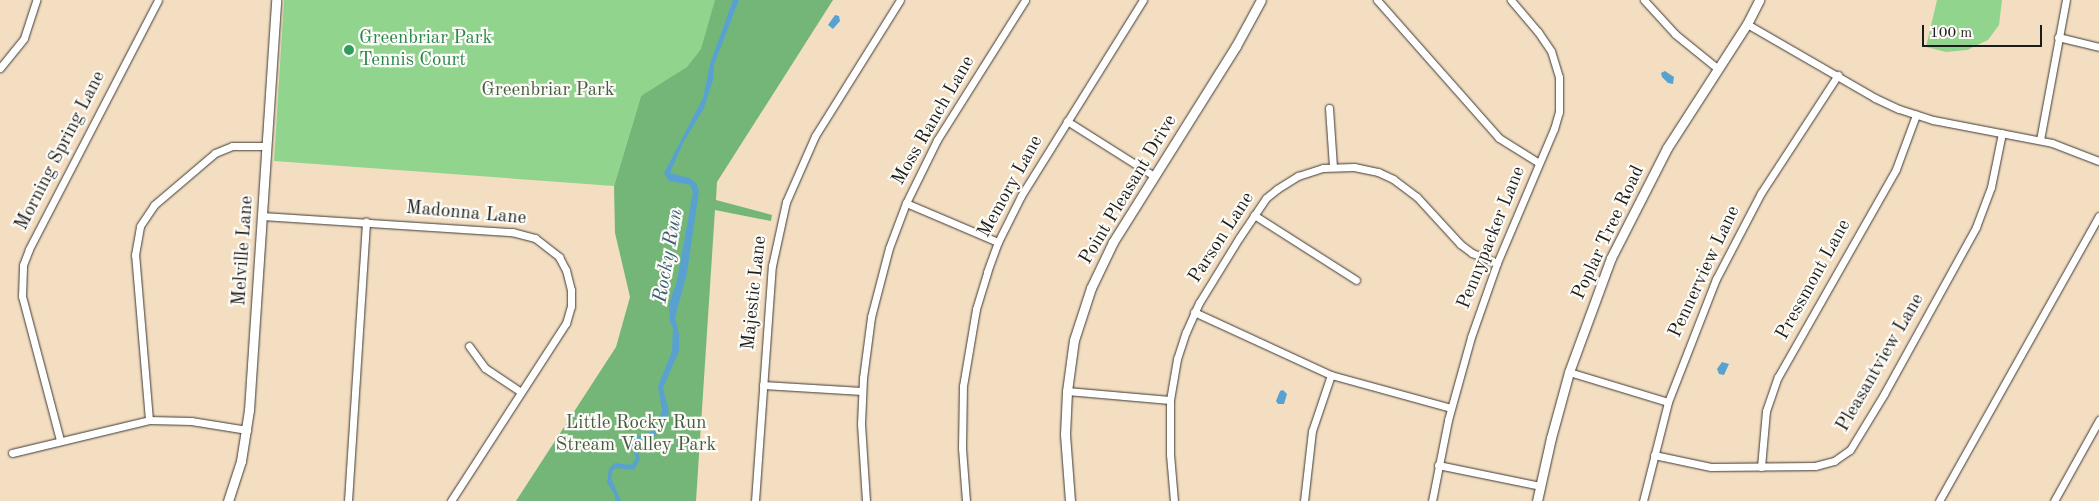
<!DOCTYPE html>
<style>
body{margin:0}
#map{position:relative;width:2099px;height:501px;overflow:hidden;background:#f4dec2;font-family:"Old Standard TT",serif}
div>[style]{position:absolute}
.green>*{inset:0;background:#91d48d}
.forest>*{inset:0;background:#74b678}
.water>*{inset:0;background:#59a1d0}
.roads{filter:drop-shadow(0 0 1px #3c3935) drop-shadow(0 0 1px #3c3935)}
.minor>*{height:7px;margin:-3.5px;padding:0 3.5px;transform-origin:3.5px;border-radius:3.5px;background:#fff}
.tertiary>*{height:9px;margin:-4.5px;padding:0 4.5px;transform-origin:4.5px;border-radius:4.5px;background:#fff}
.dots>*{width:14px;height:14px;translate:-50% -50%;box-sizing:border-box;border:2px solid #fdfcf7;border-radius:50%}
span{translate:-50% -50%;white-space:nowrap;text-align:center;line-height:1.15;-webkit-text-stroke:4.5px #fdfcf7;paint-order:stroke}
.leisure-label{font-size:19px;color:#27864d}
.left{translate:0 -50%;text-align:left}
.park-label{font-size:19px;color:#455c44}
.street-label{font-size:19px;color:#1c1c1c}
.water-label{font-size:20px;color:#3a5e76;font-style:italic}
.scale{position:absolute;left:1922px;top:25px;width:120px;height:22px;box-sizing:border-box;border:2px solid #1c1c1c;border-top:0;padding-left:6px;font-size:15px;line-height:18px;white-space:nowrap;color:#1c1c1c;-webkit-text-stroke:4px #fdfcf7;paint-order:stroke}
</style>
<div id="map">
<div class="green">
<div style="clip-path:polygon(284px 0,752px 0,706px 107px,660px 87px,641px 96px,614px 186px,274px 161px)"></div>
<div style="clip-path:polygon(1937px 0,2002px 0,1999px 25px,1988px 40px,1967px 50px,1946px 52px,1926px 47px)"></div>
</div>
<div class="forest">
<div style="clip-path:polygon(715px 0,833px 0,717px 182px,716px 200px,772px 215px,771px 221px,715px 210px,696px 501px,516px 501px,616px 347px,630px 297px,615px 233px,614px 186px,641px 96px,687px 67px,701px 49px)"></div>
</div>
<div class="water">
<div style="clip-path:polygon(733px 0,739px 0,714px 65px,713px 80px,704px 108px,683px 143px,670px 173px,689px 178px,696px 183px,699px 191px,687px 273px,675px 318px,679px 334px,679px 351px,663px 388px,669px 412px,662px 428px,652px 438px,640px 440px,635px 443px,640px 459px,634px 470px,616px 468px,613px 470px,611px 478px,621px 501px,615px 501px,615px 495px,607px 483px,609px 468px,615px 463px,630px 465px,634px 462px,636px 457px,630px 444px,630px 439px,653px 431px,657px 427px,662px 410px,658px 386px,672px 351px,673px 328px,670px 322px,669px 304px,677px 281px,693px 192px,690px 185px,669px 181px,664px 173px,703px 98px,710px 64px)"></div>
<div style="clip-path:polygon(835px 15px,839px 16px,840px 21px,833px 29px,828px 25px)"></div>
<div style="clip-path:polygon(1665px 71px,1674px 77px,1673px 84px,1668px 83px,1662px 77px,1661px 73px)"></div>
<div style="clip-path:polygon(1722px 362px,1729px 364px,1724px 375px,1719px 374px,1717px 369px)"></div>
<div style="clip-path:polygon(1283px 390px,1287px 394px,1284px 404px,1278px 404px,1276px 401px,1280px 391px)"></div>
</div>
<div class="roads">
<div class="minor">
<div style="left:1377px;top:0;width:184px;rotate:48.5deg"></div>
<div style="left:1499px;top:138px;width:47px;rotate:32deg"></div>
<div style="left:1644px;top:0;width:46px;rotate:47.6deg"></div>
<div style="left:1675px;top:34px;width:54px;rotate:39deg"></div>
<div style="left:1747px;top:24px;width:148px;rotate:30deg"></div>
<div style="left:1875px;top:98px;width:26px;rotate:25deg"></div>
<div style="left:1899px;top:109px;width:36px;rotate:18deg"></div>
<div style="left:1933px;top:120px;width:121px;rotate:10.9deg"></div>
<div style="left:2052px;top:143px;width:50px;rotate:21deg"></div>
<div style="left:2058px;top:37px;width:42px;rotate:13.7deg"></div>
<div style="left:0;top:68px;width:38px;rotate:-51deg"></div>
<div style="left:24px;top:38px;width:40px;rotate:-72deg"></div>
<div style="left:1329px;top:108px;width:58px;rotate:86.1deg"></div>
<div style="left:1067px;top:121px;width:103px;rotate:32.3deg"></div>
<div style="left:2040px;top:140px;width:142px;rotate:-79.5deg"></div>
<div style="left:906px;top:203px;width:100px;rotate:23deg"></div>
<div style="left:1254px;top:215px;width:121px;rotate:32.5deg"></div>
<div style="left:262px;top:216px;width:251px;rotate:3.7deg"></div>
<div style="left:512px;top:232px;width:24px;rotate:15deg"></div>
<div style="left:535px;top:238px;width:31px;rotate:38deg"></div>
<div style="left:559px;top:257px;width:15px;rotate:62deg"></div>
<div style="left:566px;top:270px;width:21px;rotate:76deg"></div>
<div style="left:571px;top:290px;width:16px;rotate:90deg"></div>
<div style="left:571px;top:306px;width:18px;rotate:106deg"></div>
<div style="left:566px;top:323px;width:212px;rotate:122.9deg"></div>
<div style="left:1194px;top:312px;width:151px;rotate:24.7deg"></div>
<div style="left:1331px;top:375px;width:124px;rotate:15.4deg"></div>
<div style="left:469px;top:346px;width:27px;rotate:54deg"></div>
<div style="left:485px;top:368px;width:43px;rotate:33.7deg"></div>
<div style="left:1569px;top:372px;width:103px;rotate:16.9deg"></div>
<div style="left:763px;top:385px;width:99px;rotate:3.5deg"></div>
<div style="left:1067px;top:391px;width:103px;rotate:5deg"></div>
<div style="left:149px;top:420px;width:166px;rotate:-94.8deg"></div>
<div style="left:135px;top:255px;width:29px;rotate:-80deg"></div>
<div style="left:140px;top:226px;width:25px;rotate:-56deg"></div>
<div style="left:154px;top:205px;width:80px;rotate:-40.4deg"></div>
<div style="left:215px;top:153px;width:18px;rotate:-22deg"></div>
<div style="left:232px;top:146px;width:34px"></div>
<div style="left:60px;top:440px;width:149px;rotate:-104.8deg"></div>
<div style="left:22px;top:296px;width:31px;rotate:-88deg"></div>
<div style="left:23px;top:265px;width:17px;rotate:-69deg"></div>
<div style="left:29px;top:249px;width:280px;rotate:-62.6deg"></div>
<div style="left:12px;top:453px;width:141px;rotate:-13.5deg"></div>
<div style="left:149px;top:420px;width:42px;rotate:1.4deg"></div>
<div style="left:191px;top:421px;width:57px;rotate:9.1deg"></div>
<div style="left:1654px;top:455px;width:58px;rotate:11.9deg"></div>
<div style="left:1711px;top:467px;width:104px;rotate:-0.6deg"></div>
<div style="left:1815px;top:466px;width:20px;rotate:-15deg"></div>
<div style="left:1834px;top:461px;width:19px;rotate:-35deg"></div>
<div style="left:1850px;top:450px;width:66px;rotate:-58.7deg"></div>
<div style="left:1884px;top:394px;width:191px;rotate:-61.1deg"></div>
<div style="left:1976px;top:227px;width:43px;rotate:-69.4deg"></div>
<div style="left:1991px;top:187px;width:55px;rotate:-78.5deg"></div>
<div style="left:1438px;top:465px;width:104px;rotate:11.6deg"></div>
<div style="left:1761px;top:467px;width:56px;rotate:-84.9deg"></div>
<div style="left:1766px;top:411px;width:36px;rotate:-71deg"></div>
<div style="left:1778px;top:377px;width:239px;rotate:-60.4deg"></div>
<div style="left:1896px;top:169px;width:58px;rotate:-69.7deg"></div>
<div style="left:348px;top:501px;width:280px;rotate:-86.3deg"></div>
<div style="left:755px;top:501px;width:236px;rotate:-85.9deg"></div>
<div style="left:772px;top:266px;width:66px;rotate:-77.7deg"></div>
<div style="left:786px;top:202px;width:72px;rotate:-66.3deg"></div>
<div style="left:815px;top:136px;width:160px;rotate:-58deg"></div>
<div style="left:866px;top:501px;width:77px;rotate:-93.7deg"></div>
<div style="left:861px;top:424px;width:46px;rotate:-87.5deg"></div>
<div style="left:863px;top:378px;width:62px;rotate:-82.5deg"></div>
<div style="left:871px;top:317px;width:71px;rotate:-75.4deg"></div>
<div style="left:889px;top:248px;width:48px;rotate:-69.3deg"></div>
<div style="left:906px;top:203px;width:70px;rotate:-63.8deg"></div>
<div style="left:937px;top:140px;width:165px;rotate:-57.8deg"></div>
<div style="left:966px;top:501px;width:53px;rotate:-94.3deg"></div>
<div style="left:962px;top:448px;width:62px;rotate:-89.1deg"></div>
<div style="left:963px;top:386px;width:78px;rotate:-80.4deg"></div>
<div style="left:976px;top:309px;width:39px;rotate:-73deg"></div>
<div style="left:987px;top:272px;width:32px;rotate:-70deg"></div>
<div style="left:998px;top:242px;width:51px;rotate:-63.4deg"></div>
<div style="left:1021px;top:196px;width:231px;rotate:-58.1deg"></div>
<div style="left:1174px;top:501px;width:47px;rotate:-94.9deg"></div>
<div style="left:1170px;top:454px;width:54px;rotate:-90deg"></div>
<div style="left:1170px;top:400px;width:42px;rotate:-80.3deg"></div>
<div style="left:1177px;top:359px;width:28px;rotate:-72deg"></div>
<div style="left:1186px;top:332px;width:32px;rotate:-66deg"></div>
<div style="left:1199px;top:303px;width:76px;rotate:-58.4deg"></div>
<div style="left:1239px;top:238px;width:48px;rotate:-56deg"></div>
<div style="left:1266px;top:198px;width:14px;rotate:-39deg"></div>
<div style="left:1277px;top:189px;width:25px;rotate:-32deg"></div>
<div style="left:1298px;top:176px;width:26px;rotate:-18deg"></div>
<div style="left:1323px;top:168px;width:31px;rotate:-2deg"></div>
<div style="left:1354px;top:167px;width:25px;rotate:12deg"></div>
<div style="left:1378px;top:172px;width:17px;rotate:25deg"></div>
<div style="left:1393px;top:179px;width:30px;rotate:37deg"></div>
<div style="left:1417px;top:197px;width:64px;rotate:47.5deg"></div>
<div style="left:1460px;top:244px;width:15px;rotate:37deg"></div>
<div style="left:1472px;top:253px;width:27px;rotate:22deg"></div>
<div style="left:1304px;top:501px;width:70px;rotate:-83.5deg"></div>
<div style="left:1312px;top:431px;width:59px;rotate:-71.3deg"></div>
<div style="left:1432px;top:501px;width:83px;rotate:-78.8deg"></div>
<div style="left:1448px;top:420px;width:86px;rotate:-74.5deg"></div>
<div style="left:1471px;top:337px;width:78px;rotate:-70.6deg"></div>
<div style="left:1497px;top:263px;width:146px;rotate:-67deg"></div>
<div style="left:1554px;top:129px;width:18px;rotate:-74deg"></div>
<div style="left:1559px;top:112px;width:35px;rotate:-90deg"></div>
<div style="left:1559px;top:77px;width:27px;rotate:-107deg"></div>
<div style="left:1551px;top:51px;width:23px;rotate:-124deg"></div>
<div style="left:1538px;top:32px;width:42px;rotate:-130.2deg"></div>
<div style="left:1643px;top:501px;width:102px;rotate:-75.8deg"></div>
<div style="left:1668px;top:402px;width:132px;rotate:-68.7deg"></div>
<div style="left:1716px;top:279px;width:97px;rotate:-62.4deg"></div>
<div style="left:1761px;top:193px;width:141px;rotate:-56.9deg"></div>
<div style="left:1939px;top:501px;width:327px;rotate:-60.7deg"></div>
<div style="left:2054px;top:501px;width:93px;rotate:-60.9deg"></div>
</div>
<div class="tertiary">
<div style="left:228px;top:501px;width:42px;rotate:-72deg"></div>
<div style="left:241px;top:461px;width:52px;rotate:-81.1deg"></div>
<div style="left:249px;top:410px;width:411px;rotate:-86.2deg"></div>
<div style="left:1070px;top:501px;width:67px;rotate:-94.3deg"></div>
<div style="left:1065px;top:434px;width:43px;rotate:-87.3deg"></div>
<div style="left:1067px;top:391px;width:51px;rotate:-82.2deg"></div>
<div style="left:1074px;top:340px;width:55px;rotate:-71.9deg"></div>
<div style="left:1091px;top:288px;width:51px;rotate:-64.4deg"></div>
<div style="left:1113px;top:242px;width:231px;rotate:-57.9deg"></div>
<div style="left:1236px;top:46px;width:52px;rotate:-61.5deg"></div>
<div style="left:1537px;top:501px;width:65px;rotate:-77.5deg"></div>
<div style="left:1551px;top:438px;width:68px;rotate:-74.7deg"></div>
<div style="left:1569px;top:372px;width:121px;rotate:-69.8deg"></div>
<div style="left:1611px;top:258px;width:123px;rotate:-63deg"></div>
<div style="left:1667px;top:148px;width:148px;rotate:-57.2deg"></div>
<div style="left:1747px;top:24px;width:27px;rotate:-63deg"></div>
</div>
</div>
<div class="dots">
<div style="left:349px;top:50px;background:#2e9e5b"></div>
</div>
<div class="leisure-label">
<span class="left" style="left:359px;top:50px">Greenbriar Park<br>Tennis Court</span>
</div>
<div class="park-label">
<span style="left:548px;top:91px">Greenbriar Park</span>
<span style="left:636px;top:435px">Little Rocky Run<br>Stream Valley Park</span>
</div>
<div class="street-label">
<span style="left:934px;top:121px;rotate:-60deg">Moss Ranch Lane</span>
<span style="left:61px;top:151px;rotate:-63deg">Morning Spring Lane</span>
<span style="left:1011px;top:187px;rotate:-61deg">Memory Lane</span>
<span style="left:1129px;top:190px;rotate:-59deg">Point Pleasant Drive</span>
<span style="left:466px;top:214px;rotate:5deg">Madonna Lane</span>
<span style="left:1609px;top:233px;rotate:-65deg">Poplar Tree Road</span>
<span style="left:1222px;top:238px;rotate:-57deg">Parson Lane</span>
<span style="left:1492px;top:238px;rotate:-68deg">Pennypacker Lane</span>
<span style="left:244px;top:251px;rotate:-86deg">Melville Lane</span>
<span style="left:1705px;top:272px;rotate:-65deg">Pennerview Lane</span>
<span style="left:1814px;top:280px;rotate:-61deg">Pressmont Lane</span>
<span style="left:755px;top:293px;rotate:-84deg">Majestic Lane</span>
<span style="left:1881px;top:363px;rotate:-60deg">Pleasantview Lane</span>
</div>
<div class="water-label">
<span style="left:669px;top:256px;rotate:-80deg">Rocky Run</span>
</div>
<div class="scale">100 m</div>
</div>
